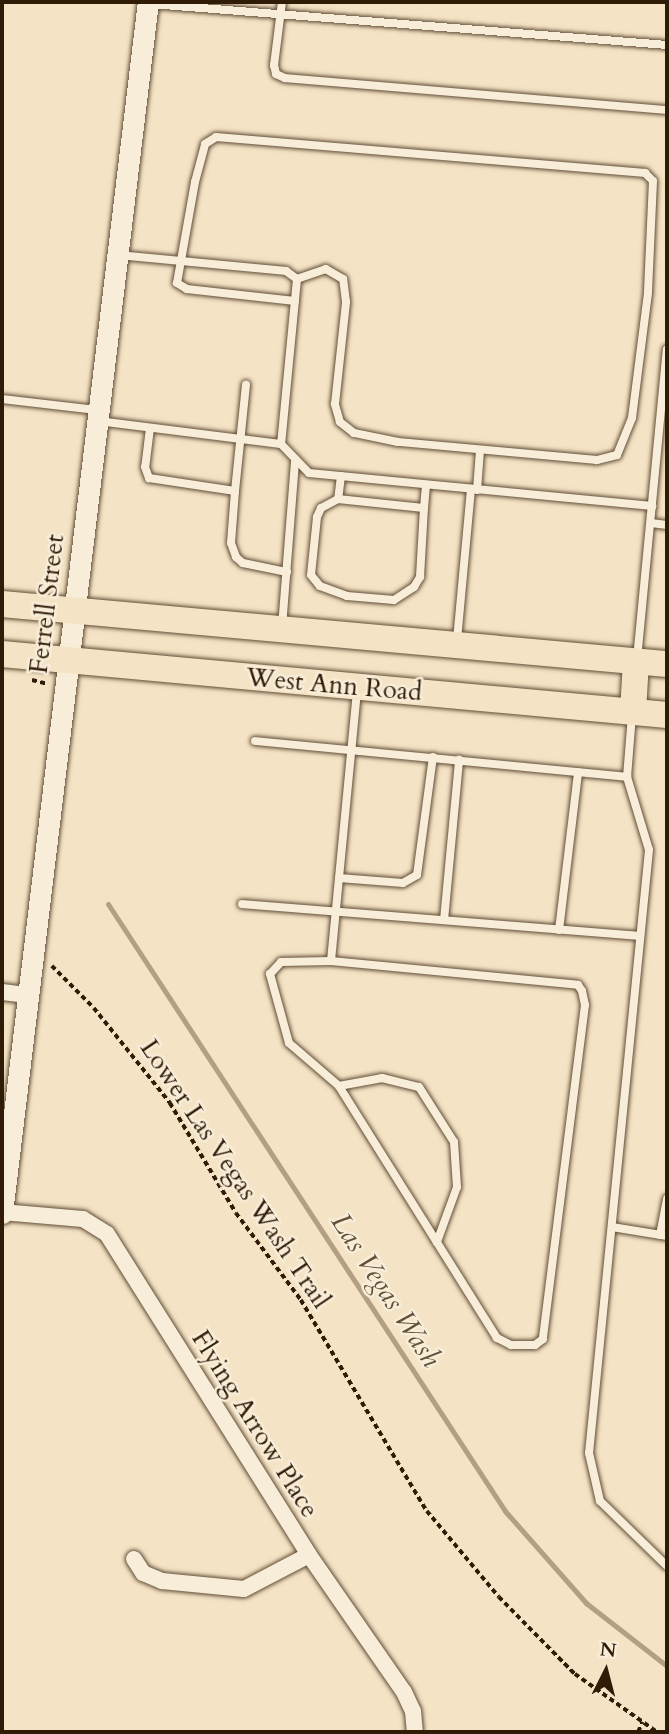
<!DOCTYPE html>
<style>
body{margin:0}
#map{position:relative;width:669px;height:1734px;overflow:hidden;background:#f5e3c5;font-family:Cardo,serif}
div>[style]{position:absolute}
.stream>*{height:5px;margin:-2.5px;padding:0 2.5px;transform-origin:2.5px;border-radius:2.5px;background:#b29f84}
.path>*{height:3.5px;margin-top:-1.75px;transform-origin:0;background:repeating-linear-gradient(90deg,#2f1b06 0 5px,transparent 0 8.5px)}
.roads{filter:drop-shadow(0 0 2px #604d36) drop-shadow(0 0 2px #604d36)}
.service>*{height:8px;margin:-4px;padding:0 4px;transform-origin:4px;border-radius:4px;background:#f8edd9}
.minor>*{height:16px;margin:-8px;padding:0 8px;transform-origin:8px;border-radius:8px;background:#f8edd9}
.tertiary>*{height:21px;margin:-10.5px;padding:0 10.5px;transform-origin:10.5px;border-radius:10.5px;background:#f8edd9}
.primary>*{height:26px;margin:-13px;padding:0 13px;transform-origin:13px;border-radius:13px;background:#f5e3c5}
span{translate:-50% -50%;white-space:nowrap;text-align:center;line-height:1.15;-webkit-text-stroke:5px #f8edd9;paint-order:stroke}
.street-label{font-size:26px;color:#2f1b06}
.water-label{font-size:28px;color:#635038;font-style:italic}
.frame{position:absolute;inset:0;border:4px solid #2f1b06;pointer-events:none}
.north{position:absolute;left:571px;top:1636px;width:70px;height:70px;-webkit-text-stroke:5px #f8edd9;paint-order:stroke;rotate:6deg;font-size:19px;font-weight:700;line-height:28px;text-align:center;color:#2f1b06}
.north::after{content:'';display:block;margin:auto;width:24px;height:32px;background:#2f1b06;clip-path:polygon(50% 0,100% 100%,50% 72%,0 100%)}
</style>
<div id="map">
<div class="stream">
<div style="left:108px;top:904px;width:725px;rotate:56.81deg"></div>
<div style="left:505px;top:1511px;width:123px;rotate:48.6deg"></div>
<div style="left:586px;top:1603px;width:103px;rotate:37.9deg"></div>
</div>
<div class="path">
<div style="left:32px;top:680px;width:16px;rotate:14deg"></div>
<div style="left:52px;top:966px;width:59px;rotate:45deg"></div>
<div style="left:94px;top:1008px;width:122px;rotate:51.3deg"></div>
<div style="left:170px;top:1103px;width:128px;rotate:59deg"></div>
<div style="left:236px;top:1213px;width:109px;rotate:53.2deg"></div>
<div style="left:301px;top:1300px;width:246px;rotate:59.2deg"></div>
<div style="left:427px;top:1511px;width:112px;rotate:50.1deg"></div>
<div style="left:499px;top:1597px;width:108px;rotate:45.4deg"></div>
<div style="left:575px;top:1674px;width:100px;rotate:35.3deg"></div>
<div style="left:638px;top:1732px;width:11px;rotate:-68deg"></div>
</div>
<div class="roads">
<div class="service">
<div style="left:282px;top:2px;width:64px;rotate:97.2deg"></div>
<div style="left:274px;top:65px;width:9px;rotate:77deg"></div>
<div style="left:276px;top:74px;width:10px;rotate:24deg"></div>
<div style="left:285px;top:78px;width:383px;rotate:4.8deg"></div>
<div style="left:151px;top:4px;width:518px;rotate:4.54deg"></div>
<div style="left:118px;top:255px;width:169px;rotate:5.4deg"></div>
<div style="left:286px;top:271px;width:14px;rotate:36deg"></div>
<div style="left:297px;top:279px;width:166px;rotate:95.5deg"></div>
<div style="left:295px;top:301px;width:109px;rotate:-173.7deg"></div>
<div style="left:187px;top:289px;width:12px;rotate:-149deg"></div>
<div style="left:177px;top:283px;width:103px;rotate:-79.9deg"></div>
<div style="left:195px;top:182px;width:39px;rotate:-75deg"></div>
<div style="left:205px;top:144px;width:13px;rotate:-32deg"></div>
<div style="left:216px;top:137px;width:431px;rotate:4.8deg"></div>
<div style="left:645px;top:173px;width:11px;rotate:45deg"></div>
<div style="left:653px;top:181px;width:112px;rotate:92.6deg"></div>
<div style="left:648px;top:293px;width:126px;rotate:97.3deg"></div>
<div style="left:632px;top:418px;width:40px;rotate:112deg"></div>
<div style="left:617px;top:455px;width:21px;rotate:166deg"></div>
<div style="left:597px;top:460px;width:200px;rotate:-174.8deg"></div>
<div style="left:398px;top:442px;width:45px;rotate:-168.4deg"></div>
<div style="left:354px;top:433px;width:18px;rotate:-142deg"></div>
<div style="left:340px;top:422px;width:19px;rotate:-106deg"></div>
<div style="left:335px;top:404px;width:103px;rotate:-83.8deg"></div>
<div style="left:346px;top:302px;width:23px;rotate:-97deg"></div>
<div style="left:343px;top:279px;width:20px;rotate:-150deg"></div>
<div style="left:326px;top:269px;width:31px;rotate:161deg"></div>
<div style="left:2px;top:399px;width:95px;rotate:6.7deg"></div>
<div style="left:98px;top:421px;width:184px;rotate:7.2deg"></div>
<div style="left:281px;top:444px;width:40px;rotate:46deg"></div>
<div style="left:309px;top:473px;width:345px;rotate:5.5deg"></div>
<div style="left:150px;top:428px;width:39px;rotate:97deg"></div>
<div style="left:145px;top:467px;width:12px;rotate:70deg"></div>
<div style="left:149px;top:478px;width:87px;rotate:8.6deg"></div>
<div style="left:235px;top:491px;width:52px;rotate:94.4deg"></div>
<div style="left:231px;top:543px;width:15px;rotate:70deg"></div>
<div style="left:236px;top:557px;width:9px;rotate:41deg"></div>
<div style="left:243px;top:563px;width:45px;rotate:11.6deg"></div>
<div style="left:341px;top:476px;width:23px;rotate:97deg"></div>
<div style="left:338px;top:499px;width:86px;rotate:6deg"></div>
<div style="left:424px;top:508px;width:23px;rotate:-85deg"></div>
<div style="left:477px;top:490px;width:40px;rotate:-85.7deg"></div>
<div style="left:235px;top:491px;width:107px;rotate:-84.1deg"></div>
<div style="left:338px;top:499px;width:19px;rotate:152deg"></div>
<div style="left:321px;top:508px;width:10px;rotate:114deg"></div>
<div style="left:317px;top:517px;width:58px;rotate:95.9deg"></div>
<div style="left:311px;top:575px;width:14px;rotate:51deg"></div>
<div style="left:320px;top:586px;width:29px;rotate:20deg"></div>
<div style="left:347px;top:596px;width:47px;rotate:4.9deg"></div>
<div style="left:394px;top:600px;width:24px;rotate:-33deg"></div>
<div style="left:414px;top:587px;width:12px;rotate:-59deg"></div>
<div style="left:420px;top:577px;width:69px;rotate:-86.7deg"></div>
<div style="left:651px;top:523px;width:16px;rotate:7deg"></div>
<div style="left:282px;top:627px;width:167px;rotate:-85.5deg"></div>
<div style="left:457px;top:640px;width:152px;rotate:-84.7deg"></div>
<div style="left:637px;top:659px;width:311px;rotate:-84.5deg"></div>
<div style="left:632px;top:715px;width:62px;rotate:94.6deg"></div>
<div style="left:627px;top:777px;width:76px;rotate:73.2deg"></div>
<div style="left:649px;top:850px;width:606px;rotate:95.68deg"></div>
<div style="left:589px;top:1453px;width:49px;rotate:77.1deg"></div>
<div style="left:600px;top:1501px;width:93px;rotate:44.1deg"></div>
<div style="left:255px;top:741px;width:374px;rotate:5.5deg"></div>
<div style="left:339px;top:878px;width:64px;rotate:4.5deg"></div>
<div style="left:403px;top:883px;width:16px;rotate:-30deg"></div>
<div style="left:417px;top:875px;width:119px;rotate:-82.3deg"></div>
<div style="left:242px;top:904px;width:399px;rotate:4.6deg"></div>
<div style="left:444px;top:920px;width:161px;rotate:-84.6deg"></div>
<div style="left:559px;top:930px;width:159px;rotate:-83.1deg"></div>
<div style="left:331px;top:961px;width:248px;rotate:5.5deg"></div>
<div style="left:578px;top:985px;width:7px;rotate:56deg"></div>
<div style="left:582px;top:991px;width:14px;rotate:78deg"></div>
<div style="left:585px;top:1005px;width:337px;rotate:97.2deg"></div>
<div style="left:543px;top:1339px;width:10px;rotate:143deg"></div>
<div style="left:535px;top:1345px;width:24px;rotate:180deg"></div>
<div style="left:511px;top:1345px;width:16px;rotate:-153deg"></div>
<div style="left:497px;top:1338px;width:297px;rotate:-122.1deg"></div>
<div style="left:339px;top:1086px;width:66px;rotate:-139.3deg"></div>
<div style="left:289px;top:1043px;width:72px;rotate:-105.4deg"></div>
<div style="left:270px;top:974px;width:16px;rotate:-47deg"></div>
<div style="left:281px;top:962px;width:50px;rotate:-1.1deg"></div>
<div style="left:331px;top:961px;width:272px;rotate:-84.5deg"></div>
<div style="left:339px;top:1086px;width:44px;rotate:-10.5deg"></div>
<div style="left:382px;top:1078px;width:38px;rotate:14deg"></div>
<div style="left:419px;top:1087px;width:65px;rotate:57.5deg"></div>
<div style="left:454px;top:1142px;width:45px;rotate:86.2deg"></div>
<div style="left:457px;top:1187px;width:59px;rotate:110deg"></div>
<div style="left:612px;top:1227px;width:56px;rotate:9.3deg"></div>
<div style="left:660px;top:1235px;width:37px;rotate:-79deg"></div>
</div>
<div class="minor">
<div style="left:2px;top:992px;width:26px;rotate:7deg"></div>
<div style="left:2px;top:1212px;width:81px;rotate:4.9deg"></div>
<div style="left:83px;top:1219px;width:28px;rotate:32deg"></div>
<div style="left:107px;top:1234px;width:379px;rotate:57.8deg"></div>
<div style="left:309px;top:1555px;width:167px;rotate:55.3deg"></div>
<div style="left:404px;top:1692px;width:21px;rotate:65deg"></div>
<div style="left:413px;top:1711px;width:21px;rotate:85deg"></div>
<div style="left:134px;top:1559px;width:17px;rotate:57deg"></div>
<div style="left:143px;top:1573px;width:21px;rotate:23deg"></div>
<div style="left:162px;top:1581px;width:82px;rotate:5.6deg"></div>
<div style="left:244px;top:1589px;width:73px;rotate:-27.6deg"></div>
</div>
<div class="tertiary">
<div style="left:2px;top:1213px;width:1220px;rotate:-83.13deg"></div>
</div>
<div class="primary">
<div style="left:2px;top:604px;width:668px;rotate:5.16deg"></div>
<div style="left:2px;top:654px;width:668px;rotate:5.24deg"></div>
<div style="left:633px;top:712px;width:50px;rotate:-86.6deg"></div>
</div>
</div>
<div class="street-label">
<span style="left:47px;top:604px;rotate:-83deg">Ferrell Street</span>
<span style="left:334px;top:685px;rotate:5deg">West Ann Road</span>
<span style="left:235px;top:1174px;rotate:56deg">Lower Las Vegas Wash Trail</span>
<span style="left:255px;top:1424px;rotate:58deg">Flying Arrow Place</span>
</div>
<div class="water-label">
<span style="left:386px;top:1290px;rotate:57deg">Las Vegas Wash</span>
</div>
<div class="frame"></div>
<div class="north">N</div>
</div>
